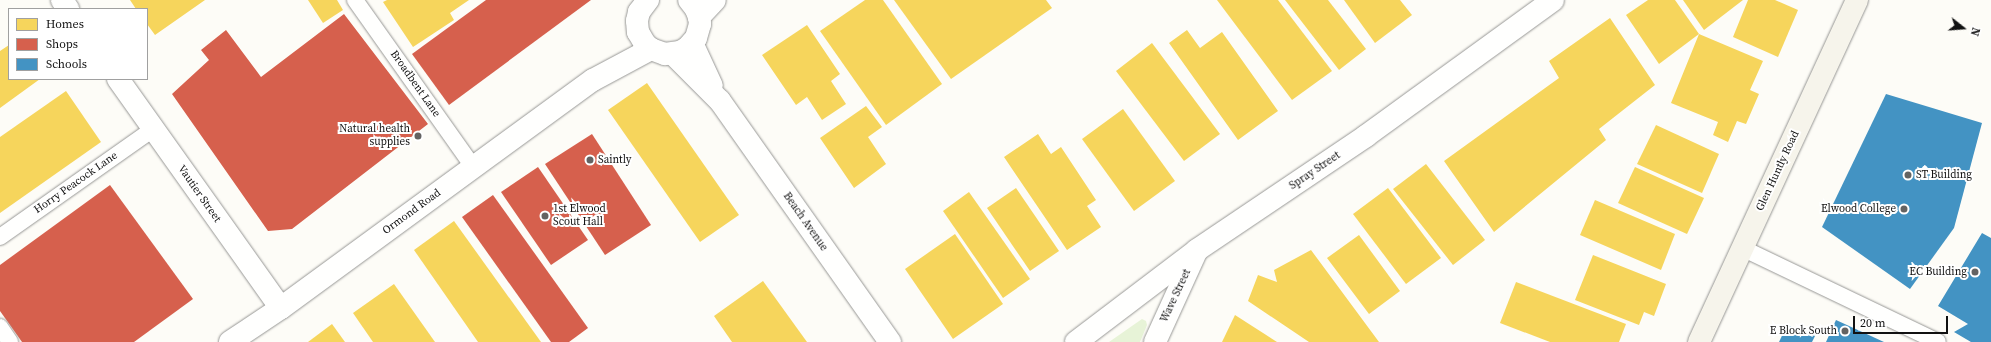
<!DOCTYPE html>
<style>
body{margin:0}
#map{position:relative;width:1991px;height:342px;overflow:hidden;background:#fdfcf7;font-family:"Source Serif 4",serif}
div>[style]{position:absolute}
.green>*{inset:0;background:#e7f3d7}
.homes>*{inset:0;background:#f6d55c}
.shops>*{inset:0;background:#d6604d}
.schools>*{inset:0;background:#4393c3}
.roads{filter:drop-shadow(0 0 1px #979795) drop-shadow(0 0 1px #979795)}
.service>*{height:16px;margin:-8px;padding:0 8px;transform-origin:8px;border-radius:8px;background:#fffffe}
.minor>*{height:22px;margin:-11px;padding:0 11px;transform-origin:11px;border-radius:11px;background:#fffffe}
.tertiary>*{height:22px;margin:-11px;padding:0 11px;transform-origin:11px;border-radius:11px;background:#fffffe}
.secondary>*{height:22px;margin:-11px;padding:0 11px;transform-origin:11px;border-radius:11px;background:#f6f4eb}
.dots>*{width:11px;height:11px;translate:-50% -50%;box-sizing:border-box;border:2px solid #fff;border-radius:50%}
span{translate:-50% -50%;white-space:nowrap;text-align:center;line-height:1.15;-webkit-text-stroke:4px #fff;paint-order:stroke}
.street-label{font-size:11px;color:#111}
.poi-label{font-size:11px;color:#111}
.right{translate:-100% -50%;text-align:right}
.left{translate:0 -50%;text-align:left}
.legend{position:absolute;left:8px;top:8px;width:140px;height:72px;box-sizing:border-box;background:#fff;border:1px solid #a0a0a0;margin:0;padding:5px 7px;list-style:none;font-size:12px;color:#111}
.legend li{display:flex;align-items:center;gap:8px;height:20px}
.legend b{width:20px;border:1px solid #a0a0a0}
.north{position:absolute;left:1943px;top:8px;width:40px;height:40px;-webkit-text-stroke:3px #fff;paint-order:stroke;rotate:107deg;font-size:11px;font-weight:700;line-height:16px;text-align:center;color:#111}
.north::after{content:'';display:block;margin:auto;width:14px;height:18px;background:#111;clip-path:polygon(50% 0,100% 100%,50% 72%,0 100%)}
.scale{position:absolute;left:1853px;top:316px;width:95px;height:18px;box-sizing:border-box;border:2px solid #111;border-top:0;padding-left:5px;font-size:12px;line-height:14px;white-space:nowrap;color:#111;-webkit-text-stroke:3px #fff;paint-order:stroke}
</style>
<div id="map">
<div class="green">
<div style="clip-path:polygon(1142px 319px,1146px 321px,1147px 325px,1140px 342px,1109px 342px)"></div>
</div>
<div class="homes">
<div style="clip-path:polygon(130px 0,205px 0,155px 35px,147px 24px,147px 9px,136px 9px)"></div>
<div style="clip-path:polygon(308px 0,337px 0,343px 10px,323px 23px)"></div>
<div style="clip-path:polygon(387px 0,469px 0,450px 13px,454px 20px,413px 47px,383px 2px)"></div>
<div style="clip-path:polygon(865px 0,883px 0,942px 84px,886px 125px,820px 31px)"></div>
<div style="clip-path:polygon(894px 0,1046px 0,1052px 8px,951px 79px)"></div>
<div style="clip-path:polygon(1217px 0,1278px 0,1332px 71px,1292px 100px)"></div>
<div style="clip-path:polygon(1285px 0,1328px 0,1366px 49px,1339px 70px)"></div>
<div style="clip-path:polygon(1344px 0,1400px 0,1412px 15px,1375px 43px)"></div>
<div style="clip-path:polygon(1648px 0,1675px 0,1699px 34px,1659px 64px,1626px 15px)"></div>
<div style="clip-path:polygon(1683px 0,1743px 0,1704px 30px)"></div>
<div style="clip-path:polygon(1748px 0,1775px 0,1798px 10px,1778px 57px,1733px 37px)"></div>
<div style="clip-path:polygon(1610px 18px,1655px 85px,1599px 129px,1606px 140px,1494px 232px,1444px 161px,1559px 78px,1549px 61px)"></div>
<div style="clip-path:polygon(807px 25px,840px 74px,831px 81px,846px 104px,822px 120px,807px 97px,796px 105px,762px 55px)"></div>
<div style="clip-path:polygon(1187px 30px,1200px 48px,1222px 32px,1278px 111px,1238px 140px,1169px 43px)"></div>
<div style="clip-path:polygon(1699px 34px,1763px 61px,1750px 90px,1759px 94px,1746px 124px,1737px 121px,1728px 142px,1713px 135px,1718px 122px,1671px 103px)"></div>
<div style="clip-path:polygon(1152px 43px,1220px 134px,1184px 161px,1116px 71px)"></div>
<div style="clip-path:polygon(9px 45px,9px 79px,40px 79px,0 108px,0 51px)"></div>
<div style="clip-path:polygon(647px 83px,739px 215px,700px 242px,608px 110px)"></div>
<div style="clip-path:polygon(66px 91px,101px 142px,0 213px,0 137px)"></div>
<div style="clip-path:polygon(866px 106px,882px 127px,868px 137px,886px 164px,854px 188px,820px 138px)"></div>
<div style="clip-path:polygon(1123px 109px,1175px 181px,1134px 211px,1082px 139px)"></div>
<div style="clip-path:polygon(1656px 125px,1719px 154px,1702px 193px,1637px 164px)"></div>
<div style="clip-path:polygon(1038px 134px,1051px 154px,1061px 147px,1096px 200px,1087px 206px,1101px 227px,1067px 250px,1004px 157px)"></div>
<div style="clip-path:polygon(1426px 164px,1485px 240px,1453px 265px,1393px 189px)"></div>
<div style="clip-path:polygon(1635px 167px,1704px 198px,1687px 234px,1618px 203px)"></div>
<div style="clip-path:polygon(1016px 188px,1059px 251px,1030px 271px,987px 208px)"></div>
<div style="clip-path:polygon(1388px 188px,1441px 258px,1406px 284px,1353px 214px)"></div>
<div style="clip-path:polygon(969px 192px,1030px 279px,1003px 298px,943px 211px)"></div>
<div style="clip-path:polygon(1595px 200px,1675px 234px,1661px 270px,1580px 235px)"></div>
<div style="clip-path:polygon(454px 221px,541px 342px,478px 342px,414px 250px)"></div>
<div style="clip-path:polygon(955px 234px,1003px 304px,953px 339px,905px 269px)"></div>
<div style="clip-path:polygon(1359px 235px,1400px 291px,1369px 314px,1327px 258px)"></div>
<div style="clip-path:polygon(1311px 250px,1379px 342px,1309px 342px,1248px 301px,1258px 275px,1277px 282px,1274px 270px)"></div>
<div style="clip-path:polygon(1593px 255px,1666px 284px,1654px 316px,1644px 312px,1639px 325px,1575px 300px)"></div>
<div style="clip-path:polygon(763px 281px,807px 342px,732px 342px,714px 316px)"></div>
<div style="clip-path:polygon(1516px 282px,1626px 324px,1619px 342px,1550px 342px,1500px 323px)"></div>
<div style="clip-path:polygon(394px 284px,435px 342px,373px 342px,353px 313px)"></div>
<div style="clip-path:polygon(1235px 315px,1277px 342px,1222px 342px)"></div>
<div style="clip-path:polygon(332px 324px,345px 342px,308px 342px)"></div>
</div>
<div class="shops">
<div style="clip-path:polygon(486px 0,591px 0,449px 105px,412px 54px)"></div>
<div style="clip-path:polygon(344px 14px,428px 124px,292px 229px,268px 231px,172px 94px,209px 60px,201px 50px,226px 30px,261px 77px)"></div>
<div style="clip-path:polygon(592px 134px,651px 225px,605px 255px,545px 164px)"></div>
<div style="clip-path:polygon(538px 167px,588px 240px,551px 265px,501px 192px)"></div>
<div style="clip-path:polygon(110px 185px,193px 299px,134px 342px,22px 342px,0 311px,0 265px)"></div>
<div style="clip-path:polygon(493px 195px,588px 328px,569px 342px,551px 342px,462px 217px)"></div>
</div>
<div class="schools">
<div style="clip-path:polygon(1886px 94px,1982px 123px,1954px 228px,1910px 289px,1822px 227px)"></div>
<div style="clip-path:polygon(1982px 233px,1991px 238px,1991px 342px,1971px 342px,1954px 332px,1968px 324px,1938px 306px)"></div>
<div style="clip-path:polygon(1836px 320px,1884px 342px,1826px 342px)"></div>
<div style="clip-path:polygon(1787px 325px,1815px 336px,1812px 342px,1779px 342px)"></div>
</div>
<div class="roads">
<div class="service">
<div style="left:355px;top:0;width:206px;rotate:54.7deg"></div>
<div style="left:0;top:237px;width:187px;rotate:-35.2deg"></div>
<div style="left:1742px;top:248px;width:217px;rotate:25.6deg"></div>
<div style="left:0;top:327px;width:18px;rotate:56deg"></div>
</div>
<div class="minor">
<div style="left:62px;top:0;width:11px;rotate:56deg"></div>
<div style="left:692px;top:43px;width:47px;rotate:65.1deg"></div>
<div style="left:673px;top:54px;width:66px;rotate:45deg"></div>
<div style="left:720px;top:101px;width:295px;rotate:54.8deg"></div>
<div style="left:118px;top:79px;width:281px;rotate:54.6deg"></div>
<div style="left:1076px;top:342px;width:152px;rotate:-37.2deg"></div>
<div style="left:1197px;top:250px;width:204px;rotate:-34deg"></div>
<div style="left:1366px;top:136px;width:231px;rotate:-36deg"></div>
<div style="left:1155px;top:342px;width:99px;rotate:-65.5deg"></div>
</div>
<div class="tertiary">
<div style="left:648px;top:0;width:15px;rotate:127deg"></div>
<div style="left:639px;top:12px;width:9px;rotate:103deg"></div>
<div style="left:637px;top:21px;width:11px;rotate:85deg"></div>
<div style="left:638px;top:32px;width:14px;rotate:60deg"></div>
<div style="left:645px;top:44px;width:8px;rotate:40deg"></div>
<div style="left:651px;top:49px;width:15px;rotate:20deg"></div>
<div style="left:665px;top:54px;width:15px;rotate:-8deg"></div>
<div style="left:680px;top:52px;width:8px;rotate:-30deg"></div>
<div style="left:687px;top:48px;width:13px;rotate:-48deg"></div>
<div style="left:696px;top:38px;width:15px;rotate:-74deg"></div>
<div style="left:700px;top:24px;width:7px;rotate:-98deg"></div>
<div style="left:699px;top:17px;width:9px;rotate:-111deg"></div>
<div style="left:696px;top:9px;width:11px;rotate:-128deg"></div>
<div style="left:699px;top:17px;width:23px;rotate:-47deg"></div>
<div style="left:230px;top:342px;width:61px;rotate:-33.7deg"></div>
<div style="left:281px;top:308px;width:386px;rotate:-36.2deg"></div>
<div style="left:593px;top:80px;width:66px;rotate:-28.1deg"></div>
</div>
<div class="secondary">
<div style="left:1699px;top:342px;width:377px;rotate:-65.2deg"></div>
</div>
</div>
<div class="dots">
<div style="left:418px;top:136px;background:#646362"></div>
<div style="left:590px;top:160px;background:#646362"></div>
<div style="left:1908px;top:175px;background:#646362"></div>
<div style="left:1904px;top:209px;background:#646362"></div>
<div style="left:545px;top:216px;background:#646362"></div>
<div style="left:1975px;top:272px;background:#646362"></div>
<div style="left:1845px;top:331px;background:#646362"></div>
</div>
<div class="street-label">
<span style="left:415px;top:84px;rotate:55deg">Broadbent Lane</span>
<span style="left:1315px;top:171px;rotate:-34deg">Spray Street</span>
<span style="left:1778px;top:171px;rotate:-65deg">Glen Huntly Road</span>
<span style="left:76px;top:183px;rotate:-35deg">Horry Peacock Lane</span>
<span style="left:199px;top:194px;rotate:55deg">Vautier Street</span>
<span style="left:412px;top:212px;rotate:-36deg">Ormond Road</span>
<span style="left:805px;top:222px;rotate:55deg">Beach Avenue</span>
<span style="left:1176px;top:296px;rotate:-65deg">Wave Street</span>
</div>
<div class="poi-label">
<span class="right" style="left:410px;top:136px">Natural health<br>supplies</span>
<span class="left" style="left:598px;top:160px">Saintly</span>
<span class="left" style="left:1916px;top:175px">ST Building</span>
<span class="right" style="left:1896px;top:209px">Elwood College</span>
<span class="left" style="left:553px;top:216px">1st Elwood<br>Scout Hall</span>
<span class="right" style="left:1967px;top:272px">EC Building</span>
<span class="right" style="left:1837px;top:331px">E Block South</span>
</div>
<ul class="legend">
<li><b style="height:11px;background:#f6d55c"></b>Homes</li>
<li><b style="height:11px;background:#d6604d"></b>Shops</li>
<li><b style="height:11px;background:#4393c3"></b>Schools</li>
</ul>
<div class="north">N</div>
<div class="scale">20 m</div>
</div>
